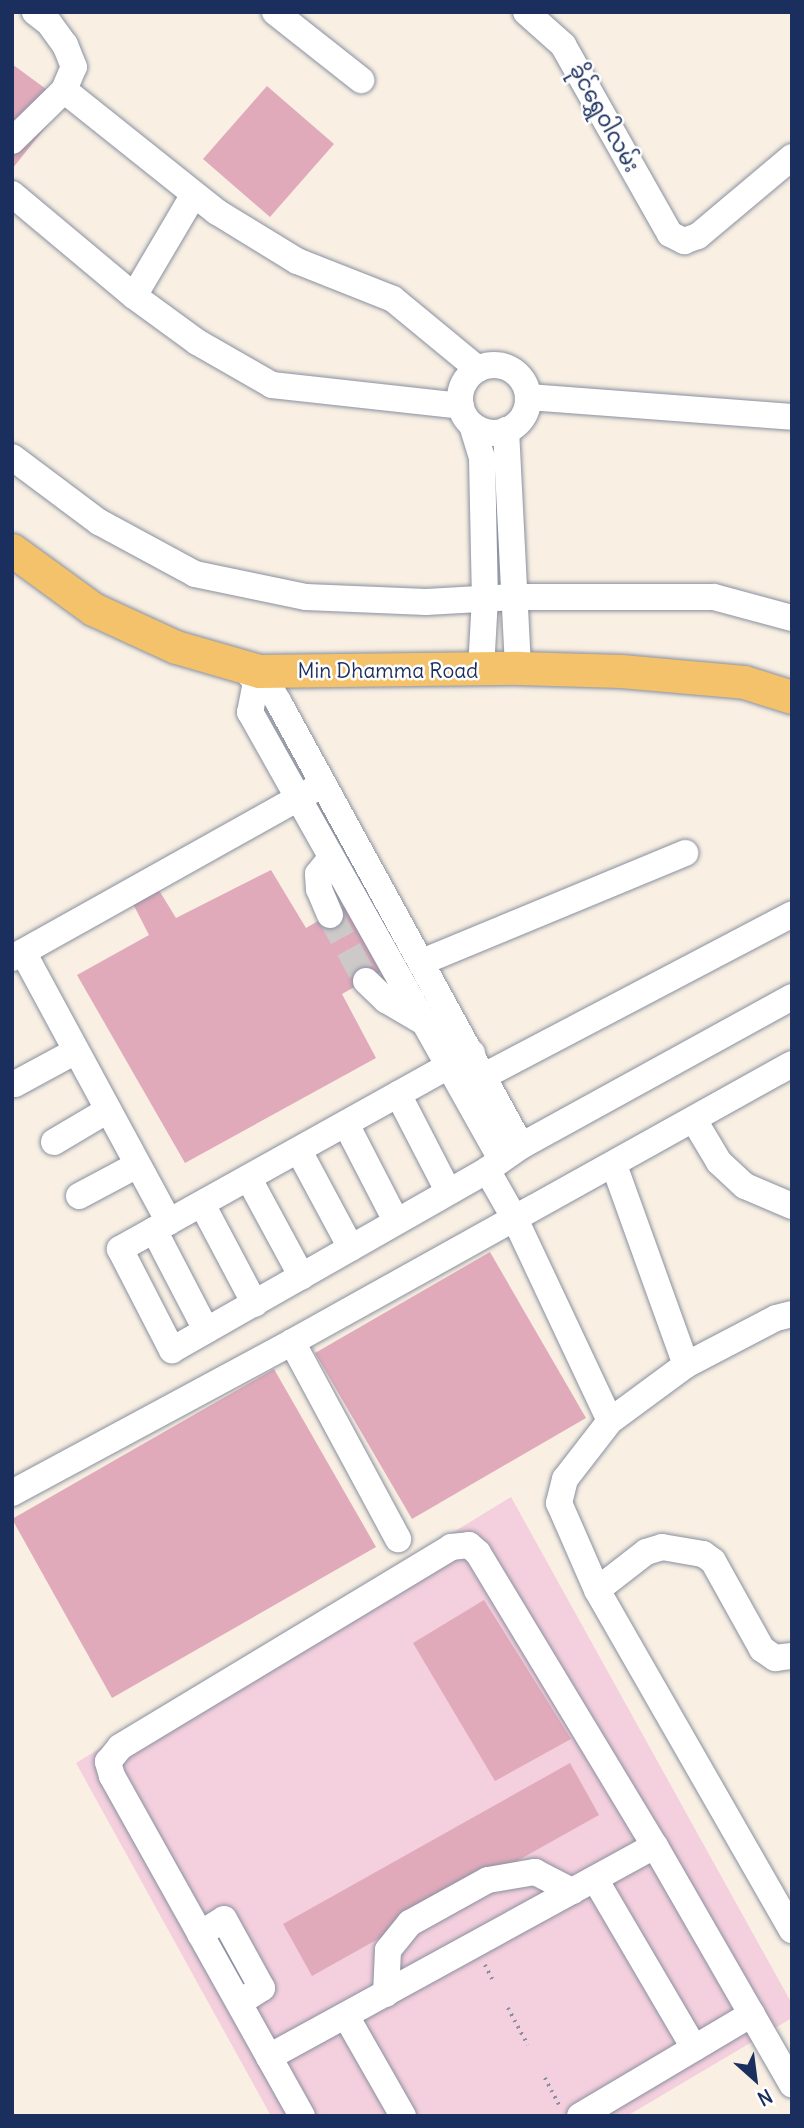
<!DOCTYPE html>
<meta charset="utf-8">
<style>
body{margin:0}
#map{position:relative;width:804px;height:2128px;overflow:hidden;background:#f9f0e3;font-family:Delius,"Noto Sans Myanmar",sans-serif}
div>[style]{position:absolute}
.built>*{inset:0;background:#f4cfdd}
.building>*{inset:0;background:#e0aabb}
.minor-tunnel>*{height:26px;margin-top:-13px;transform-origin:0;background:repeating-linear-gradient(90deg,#cdc9c8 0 26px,transparent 0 39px)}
.path>*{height:3.5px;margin-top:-1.75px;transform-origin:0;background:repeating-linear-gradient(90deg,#8a90a0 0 2px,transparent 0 7px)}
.roads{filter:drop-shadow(0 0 2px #8a90a0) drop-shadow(0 0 2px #8a90a0)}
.minor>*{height:26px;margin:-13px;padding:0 13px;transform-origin:13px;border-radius:13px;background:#fff}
.minor>.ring{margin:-13px;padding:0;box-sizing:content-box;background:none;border:26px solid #fff;border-radius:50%}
.major>*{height:33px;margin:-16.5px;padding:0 16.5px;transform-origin:16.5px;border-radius:16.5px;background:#f4c26a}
span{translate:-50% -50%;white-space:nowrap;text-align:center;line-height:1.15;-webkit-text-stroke:5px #fff;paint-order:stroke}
.street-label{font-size:21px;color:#1b2f5e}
.frame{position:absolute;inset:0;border:14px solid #1b2f5e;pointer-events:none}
.north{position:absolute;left:720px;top:2044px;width:70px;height:70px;-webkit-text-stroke:5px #fff;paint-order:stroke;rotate:152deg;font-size:19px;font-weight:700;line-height:28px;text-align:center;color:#1b2f5e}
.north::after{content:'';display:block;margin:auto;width:24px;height:32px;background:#1b2f5e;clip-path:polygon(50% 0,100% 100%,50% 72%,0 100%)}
</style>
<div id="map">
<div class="built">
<div style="clip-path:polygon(511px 1497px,792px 2004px,792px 2018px,627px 2116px,271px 2116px,76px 1763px)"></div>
</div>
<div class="building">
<div style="clip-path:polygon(12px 64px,65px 103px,12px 169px)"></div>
<div style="clip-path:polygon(267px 86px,334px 144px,270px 217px,203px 159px)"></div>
<div style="clip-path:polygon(271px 870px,306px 928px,354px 900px,390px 967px,342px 994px,376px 1058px,185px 1163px,77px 975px,149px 935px,131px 900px,157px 887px,176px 918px)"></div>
<div style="clip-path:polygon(490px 1252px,586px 1418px,412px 1519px,315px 1353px)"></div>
<div style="clip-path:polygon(274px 1369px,376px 1547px,112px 1698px,12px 1519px)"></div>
<div style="clip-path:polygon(484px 1600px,571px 1739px,495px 1781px,413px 1643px)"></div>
<div style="clip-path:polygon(570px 1763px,599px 1815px,312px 1976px,283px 1924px)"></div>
</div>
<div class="minor-tunnel">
<div style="left:330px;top:915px;width:75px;rotate:61.4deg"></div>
</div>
<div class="path">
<div style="left:485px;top:1965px;width:19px;rotate:62deg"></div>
<div style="left:508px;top:2008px;width:42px;rotate:61.6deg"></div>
<div style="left:545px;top:2078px;width:30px;rotate:62deg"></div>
</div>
<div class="roads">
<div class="minor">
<div style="left:275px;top:12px;width:110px;rotate:38.3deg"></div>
<div style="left:526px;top:12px;width:50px;rotate:41.7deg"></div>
<div style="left:563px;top:45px;width:217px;rotate:60.5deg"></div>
<div style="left:670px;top:234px;width:16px;rotate:27deg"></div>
<div style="left:684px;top:241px;width:15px;rotate:-20deg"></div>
<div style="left:698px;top:236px;width:123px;rotate:-40deg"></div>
<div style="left:64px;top:90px;width:196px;rotate:38.6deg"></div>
<div style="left:217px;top:212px;width:94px;rotate:31.5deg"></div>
<div style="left:297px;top:261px;width:103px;rotate:21.6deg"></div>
<div style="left:393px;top:299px;width:110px;rotate:39.5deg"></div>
<div style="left:12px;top:141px;width:73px;rotate:-44.4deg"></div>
<div style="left:64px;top:90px;width:25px;rotate:-67deg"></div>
<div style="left:74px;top:67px;width:24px;rotate:-112deg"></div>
<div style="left:65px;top:45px;width:27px;rotate:-126deg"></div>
<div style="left:49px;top:23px;width:18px;rotate:-142deg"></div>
<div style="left:12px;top:194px;width:159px;rotate:39.9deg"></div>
<div style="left:134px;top:296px;width:78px;rotate:36.1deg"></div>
<div style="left:197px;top:342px;width:86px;rotate:29.8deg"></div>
<div style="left:272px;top:385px;width:190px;rotate:6.3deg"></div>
<div style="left:134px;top:296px;width:118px;rotate:-59.5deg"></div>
<div class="ring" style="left:460px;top:365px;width:42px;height:42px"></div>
<div style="left:528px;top:397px;width:265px;rotate:4.3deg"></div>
<div style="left:472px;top:425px;width:34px;rotate:73deg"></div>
<div style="left:482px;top:458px;width:140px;rotate:88.8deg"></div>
<div style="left:485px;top:598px;width:72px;rotate:93.2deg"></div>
<div style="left:506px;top:430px;width:238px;rotate:87.1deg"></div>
<div style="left:12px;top:457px;width:109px;rotate:36.8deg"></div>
<div style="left:99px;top:522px;width:109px;rotate:28.4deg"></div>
<div style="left:195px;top:574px;width:113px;rotate:11.7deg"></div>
<div style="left:306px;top:597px;width:120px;rotate:2.4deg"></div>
<div style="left:426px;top:602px;width:89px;rotate:-3.2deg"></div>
<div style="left:515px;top:597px;width:199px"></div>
<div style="left:714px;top:597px;width:81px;rotate:15.1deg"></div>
<div style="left:243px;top:667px;width:20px;rotate:49deg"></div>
<div style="left:256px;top:682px;width:18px;rotate:29deg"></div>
<div style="left:272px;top:691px;width:14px;rotate:60deg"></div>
<div style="left:279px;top:703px;width:505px;rotate:61.35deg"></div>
<div style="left:256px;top:682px;width:31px;rotate:101deg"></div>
<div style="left:250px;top:712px;width:513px;rotate:60.68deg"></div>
<div style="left:330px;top:915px;width:28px;rotate:-113deg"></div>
<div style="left:319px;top:889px;width:15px;rotate:-94deg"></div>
<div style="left:318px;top:874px;width:19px;rotate:-51deg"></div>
<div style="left:23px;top:952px;width:307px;rotate:61.6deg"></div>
<div style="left:12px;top:958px;width:345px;rotate:-29.2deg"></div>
<div style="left:422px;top:962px;width:285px;rotate:-22.5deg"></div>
<div style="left:366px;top:981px;width:28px;rotate:44deg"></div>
<div style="left:386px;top:1000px;width:45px;rotate:30.5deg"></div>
<div style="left:472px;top:1053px;width:403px;rotate:150.9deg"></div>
<div style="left:120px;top:1249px;width:114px;rotate:62.8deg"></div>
<div style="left:172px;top:1350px;width:363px;rotate:-29.7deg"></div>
<div style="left:487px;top:1170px;width:42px;rotate:-35.2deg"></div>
<div style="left:521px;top:1146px;width:309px;rotate:-28.8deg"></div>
<div style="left:484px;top:1076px;width:348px;rotate:-27.7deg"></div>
<div style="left:15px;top:1084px;width:69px;rotate:-28.4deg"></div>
<div style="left:398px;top:1094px;width:109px;rotate:62.7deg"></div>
<div style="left:694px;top:1120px;width:49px;rotate:59.2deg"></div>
<div style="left:719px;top:1162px;width:35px;rotate:43deg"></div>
<div style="left:745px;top:1186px;width:51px;rotate:23.1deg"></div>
<div style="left:346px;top:1124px;width:109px;rotate:62.7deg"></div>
<div style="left:54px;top:1142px;width:63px;rotate:-30.7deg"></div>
<div style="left:299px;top:1151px;width:110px;rotate:61.8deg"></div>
<div style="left:487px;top:1170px;width:56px;rotate:60.3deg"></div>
<div style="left:515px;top:1219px;width:223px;rotate:64.8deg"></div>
<div style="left:610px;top:1421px;width:73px;rotate:127.8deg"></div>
<div style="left:565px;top:1479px;width:25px;rotate:104deg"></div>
<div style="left:559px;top:1503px;width:95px;rotate:66.4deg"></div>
<div style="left:597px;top:1590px;width:392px;rotate:60.2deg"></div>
<div style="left:249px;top:1179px;width:111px;rotate:61.6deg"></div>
<div style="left:79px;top:1196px;width:66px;rotate:-28.1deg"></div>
<div style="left:202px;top:1204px;width:113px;rotate:62.1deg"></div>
<div style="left:154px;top:1230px;width:113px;rotate:62.5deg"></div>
<div style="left:292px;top:1342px;width:224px;rotate:61.7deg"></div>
<div style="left:686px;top:1365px;width:102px;rotate:-27.6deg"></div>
<div style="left:776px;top:1318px;width:16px;rotate:-14deg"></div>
<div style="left:610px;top:1421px;width:94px;rotate:-36.4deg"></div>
<div style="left:686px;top:1365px;width:213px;rotate:-109.8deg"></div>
<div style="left:12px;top:1493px;width:318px;rotate:-28.3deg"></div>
<div style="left:292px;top:1342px;width:572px;rotate:-29.07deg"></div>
<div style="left:597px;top:1590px;width:62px;rotate:-37.8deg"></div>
<div style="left:646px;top:1552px;width:17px;rotate:-17deg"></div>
<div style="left:662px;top:1547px;width:42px;rotate:9.7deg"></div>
<div style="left:703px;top:1554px;width:12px;rotate:35deg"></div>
<div style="left:713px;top:1561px;width:101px;rotate:60.9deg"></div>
<div style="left:762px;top:1649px;width:16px;rotate:35deg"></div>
<div style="left:775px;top:1658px;width:17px;rotate:-7deg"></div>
<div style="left:595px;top:1879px;width:196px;rotate:59.6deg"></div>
<div style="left:200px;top:1934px;width:28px;rotate:-32deg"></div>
<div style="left:224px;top:1919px;width:79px;rotate:61.2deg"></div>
<div style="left:262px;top:1988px;width:27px;rotate:147deg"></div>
<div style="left:386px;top:1994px;width:44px;rotate:-87.4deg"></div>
<div style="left:388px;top:1950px;width:35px;rotate:-51deg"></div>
<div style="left:410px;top:1923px;width:89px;rotate:-28.9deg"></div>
<div style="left:488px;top:1880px;width:48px;rotate:-9.7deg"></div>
<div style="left:535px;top:1872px;width:42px;rotate:27.2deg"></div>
<div style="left:346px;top:2016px;width:115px;rotate:60.3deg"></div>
<div style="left:269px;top:2057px;width:322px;rotate:-119.2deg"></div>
<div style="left:112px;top:1776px;width:15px;rotate:-106deg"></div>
<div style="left:108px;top:1762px;width:19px;rotate:-51deg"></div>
<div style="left:120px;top:1747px;width:387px;rotate:-31.1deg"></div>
<div style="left:451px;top:1547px;width:18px;rotate:-6deg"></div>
<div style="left:469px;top:1545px;width:12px;rotate:42deg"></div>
<div style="left:478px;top:1553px;width:342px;rotate:58.9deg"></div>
<div style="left:302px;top:2116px;width:68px;rotate:-119.2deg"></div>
<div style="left:269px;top:2057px;width:440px;rotate:-28.7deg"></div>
<div style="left:655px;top:1846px;width:275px;rotate:60.1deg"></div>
<div style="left:580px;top:2116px;width:200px;rotate:-30.7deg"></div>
</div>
<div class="major">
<div style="left:12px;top:550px;width:100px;rotate:36.1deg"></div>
<div style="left:93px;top:609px;width:91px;rotate:24.6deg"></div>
<div style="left:176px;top:647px;width:86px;rotate:16.1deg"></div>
<div style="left:259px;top:671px;width:259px;rotate:-0.7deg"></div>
<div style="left:518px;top:668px;width:103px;rotate:1.7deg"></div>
<div style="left:621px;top:671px;width:123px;rotate:5.1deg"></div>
<div style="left:744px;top:682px;width:50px;rotate:17.4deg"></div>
</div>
</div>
<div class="street-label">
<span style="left:604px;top:118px;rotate:61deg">ခိုင်ရွှေဝါလမ်း</span>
<span style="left:388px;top:671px">Min Dhamma Road</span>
</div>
<div class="frame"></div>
<div class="north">N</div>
</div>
